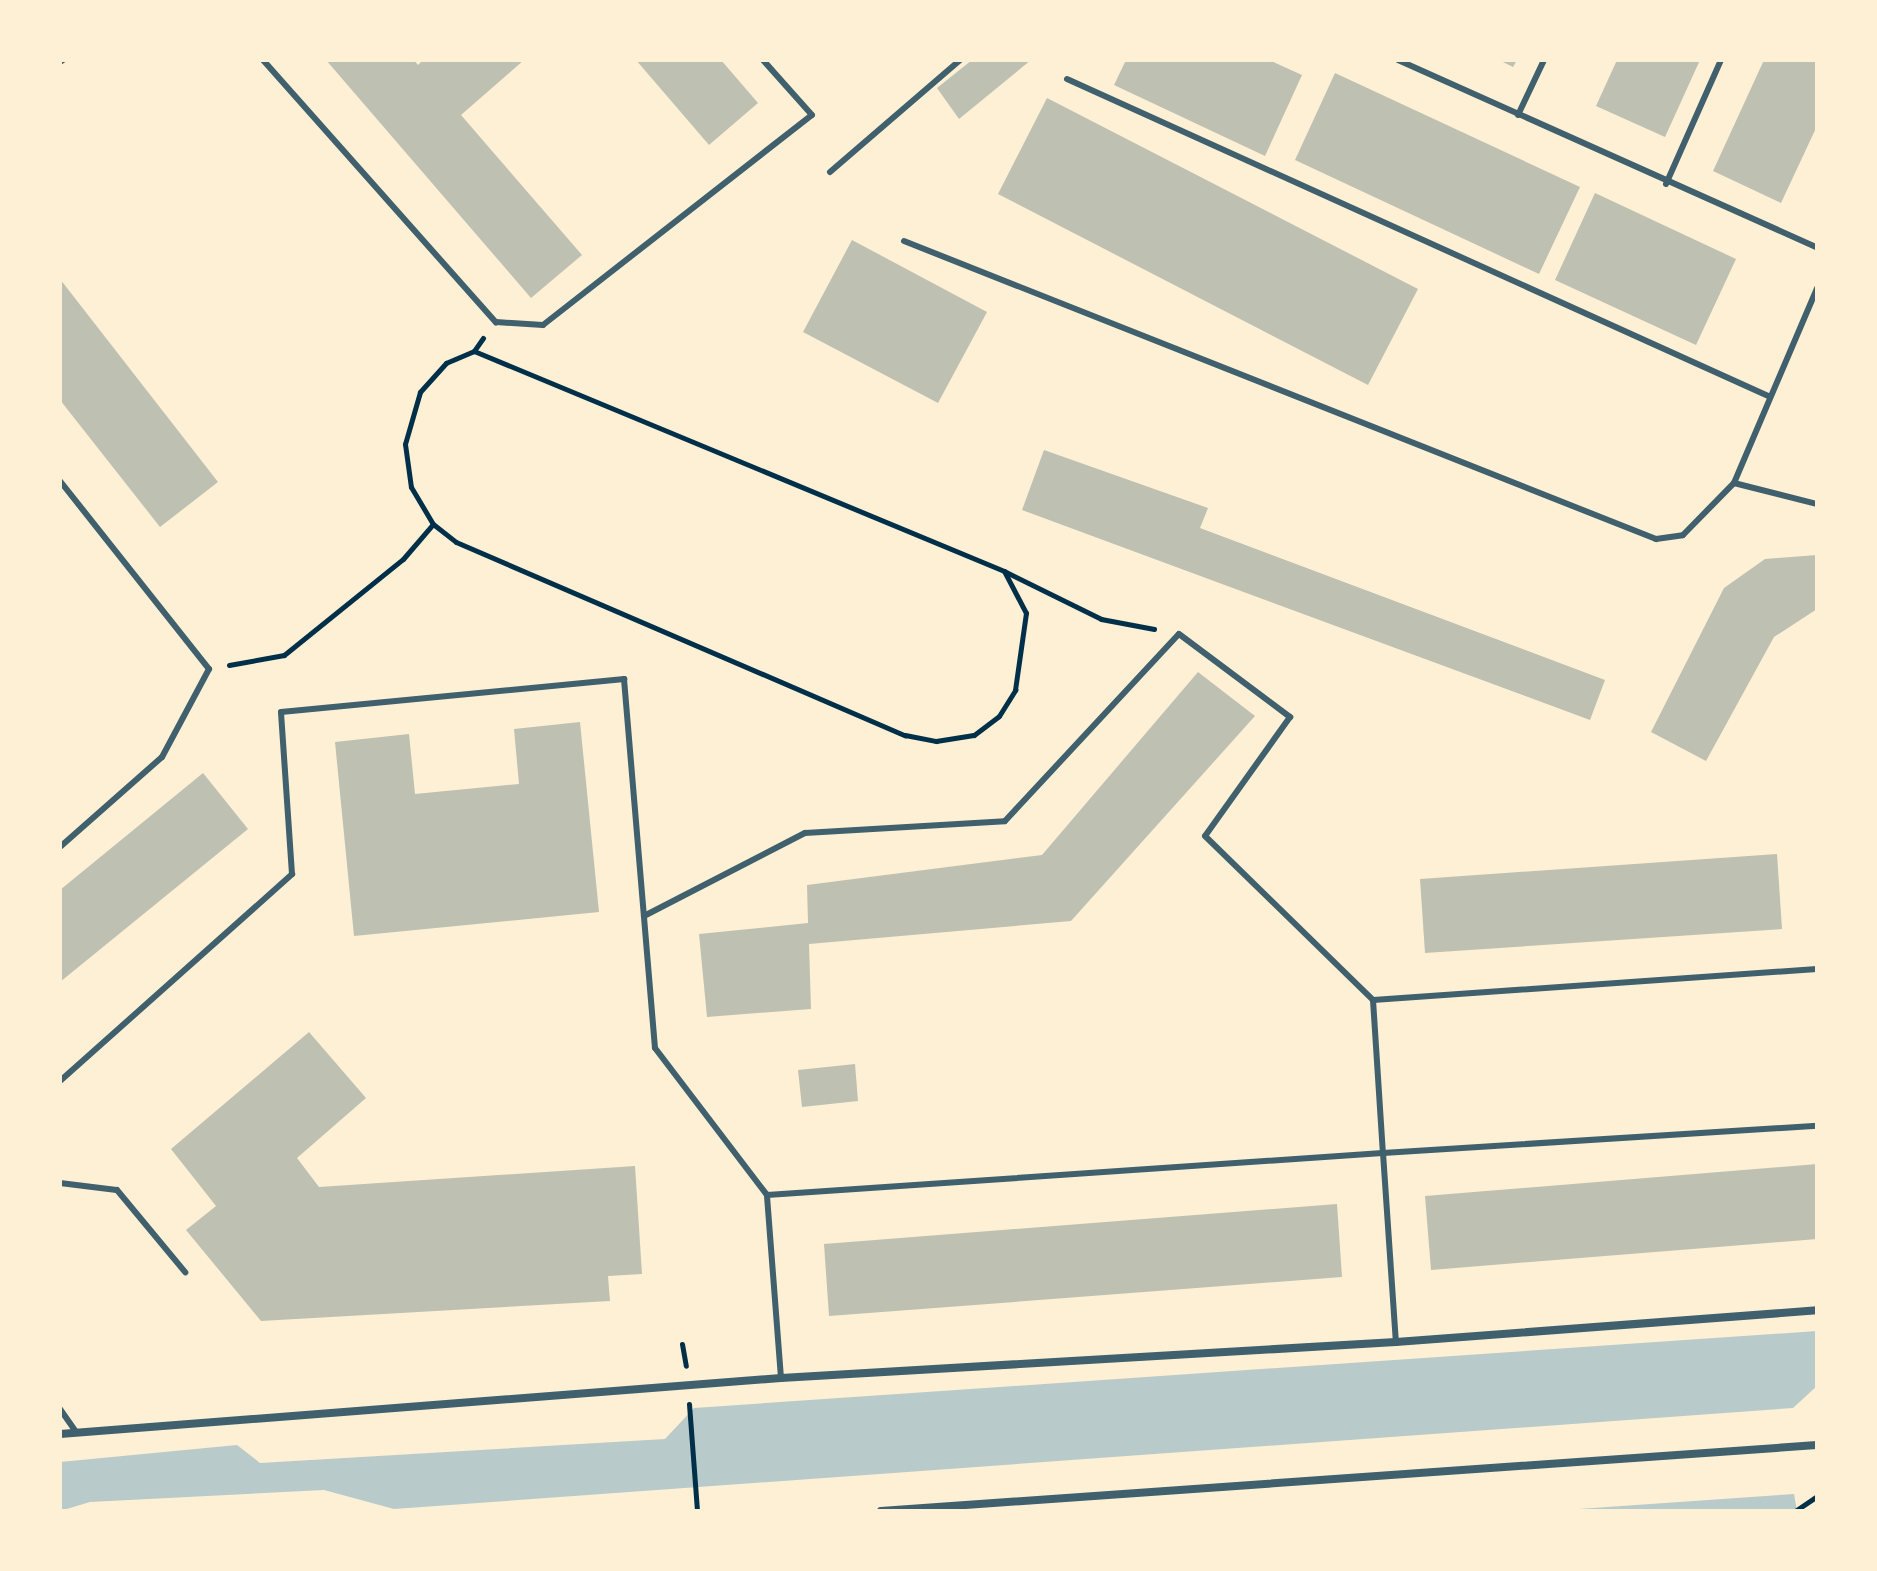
<!DOCTYPE html>
<style>
body{margin:0}
#map{position:relative;width:1877px;height:1571px;overflow:hidden;background:#fdf0d5;font-family:"Roboto Serif",serif}
div>[style]{position:absolute}
.green>*{inset:0;background:#b9caca}
.building>*{inset:0;background:#bec0b2}
.path>*{height:5px;margin:-2.5px;padding:0 2.5px;transform-origin:2.5px;border-radius:2.5px;background:#003049}
.service>*{height:6px;margin:-3px;padding:0 3px;transform-origin:3px;border-radius:3px;background:#3f606c}
.minor>*{height:8px;margin:-4px;padding:0 4px;transform-origin:4px;border-radius:4px;background:#3f606c}
span{translate:-50% -50%;white-space:nowrap;text-align:center;line-height:1.15;-webkit-text-stroke:8px #fdf0d5;paint-order:stroke}
.frame{position:absolute;inset:0;border:62px solid #fdf0d5;pointer-events:none}
</style>
<div id="map">
<div class="green">
<div style="clip-path:polygon(1817px 1331px,1817px 1386px,1793px 1408px,394px 1509px,324px 1490px,90px 1502px,60px 1511px,60px 1462px,237px 1445px,260px 1463px,665px 1439px,694px 1408px)"></div>
<div style="clip-path:polygon(1794px 1494px,1797px 1511px,1550px 1511px)"></div>
</div>
<div class="building">
<div style="clip-path:polygon(326px 60px,414px 60px,418px 65px,423px 60px,524px 60px,461px 115px,582px 255px,531px 298px)"></div>
<div style="clip-path:polygon(636px 60px,721px 60px,758px 103px,709px 145px)"></div>
<div style="clip-path:polygon(972px 60px,1031px 60px,959px 119px,937px 88px)"></div>
<div style="clip-path:polygon(1126px 60px,1269px 60px,1302px 75px,1265px 156px,1114px 85px)"></div>
<div style="clip-path:polygon(1499px 60px,1517px 60px,1513px 67px)"></div>
<div style="clip-path:polygon(1617px 60px,1700px 60px,1665px 137px,1596px 106px)"></div>
<div style="clip-path:polygon(1764px 60px,1817px 60px,1817px 126px,1781px 203px,1713px 171px)"></div>
<div style="clip-path:polygon(1335px 73px,1580px 187px,1539px 274px,1295px 160px)"></div>
<div style="clip-path:polygon(1047px 98px,1418px 289px,1368px 385px,998px 194px)"></div>
<div style="clip-path:polygon(1595px 193px,1736px 259px,1696px 345px,1555px 280px)"></div>
<div style="clip-path:polygon(852px 240px,987px 312px,938px 403px,803px 332px)"></div>
<div style="clip-path:polygon(60px 279px,218px 482px,160px 527px,60px 400px)"></div>
<div style="clip-path:polygon(1044px 450px,1208px 508px,1200px 528px,1605px 680px,1590px 720px,1022px 510px)"></div>
<div style="clip-path:polygon(1817px 555px,1817px 609px,1774px 637px,1706px 761px,1651px 732px,1724px 588px,1765px 559px)"></div>
<div style="clip-path:polygon(1198px 672px,1255px 716px,1071px 921px,809px 944px,811px 1009px,707px 1017px,699px 934px,808px 923px,807px 885px,1042px 855px)"></div>
<div style="clip-path:polygon(580px 722px,599px 912px,354px 936px,335px 742px,409px 734px,415px 794px,519px 784px,514px 729px)"></div>
<div style="clip-path:polygon(203px 773px,248px 829px,60px 982px,60px 890px)"></div>
<div style="clip-path:polygon(1777px 854px,1782px 929px,1425px 953px,1420px 879px)"></div>
<div style="clip-path:polygon(309px 1032px,366px 1098px,297px 1158px,319px 1187px,635px 1166px,642px 1274px,608px 1276px,610px 1301px,261px 1321px,186px 1230px,216px 1206px,171px 1149px)"></div>
<div style="clip-path:polygon(855px 1064px,858px 1101px,802px 1107px,798px 1070px)"></div>
<div style="clip-path:polygon(1817px 1164px,1817px 1239px,1431px 1270px,1425px 1196px)"></div>
<div style="clip-path:polygon(1337px 1204px,1342px 1277px,829px 1316px,824px 1244px)"></div>
</div>
<div class="path">
<div style="left:483px;top:338px;width:16px;rotate:125deg"></div>
<div style="left:474px;top:351px;width:30px;rotate:157deg"></div>
<div style="left:446px;top:363px;width:39px;rotate:132deg"></div>
<div style="left:420px;top:392px;width:54px;rotate:106.1deg"></div>
<div style="left:405px;top:444px;width:43px;rotate:82.1deg"></div>
<div style="left:411px;top:487px;width:43px;rotate:59.3deg"></div>
<div style="left:433px;top:524px;width:29px;rotate:38deg"></div>
<div style="left:456px;top:542px;width:489px;rotate:23.3deg"></div>
<div style="left:905px;top:735px;width:32px;rotate:11deg"></div>
<div style="left:936px;top:741px;width:38px;rotate:-9deg"></div>
<div style="left:974px;top:735px;width:31px;rotate:-37deg"></div>
<div style="left:999px;top:716px;width:31px;rotate:-58deg"></div>
<div style="left:1015px;top:690px;width:78px;rotate:-81.9deg"></div>
<div style="left:1026px;top:613px;width:47px;rotate:-117.6deg"></div>
<div style="left:474px;top:351px;width:574px;rotate:22.54deg"></div>
<div style="left:1004px;top:571px;width:108px;rotate:26.3deg"></div>
<div style="left:1101px;top:619px;width:54px;rotate:10.7deg"></div>
<div style="left:229px;top:665px;width:56px;rotate:-10.3deg"></div>
<div style="left:284px;top:655px;width:153px;rotate:-38.9deg"></div>
<div style="left:403px;top:559px;width:46px;rotate:-49.4deg"></div>
<div style="left:682px;top:1344px;width:22px;rotate:80deg"></div>
<div style="left:689px;top:1404px;width:107px;rotate:85.7deg"></div>
<div style="left:1795px;top:1511px;width:27px;rotate:-34deg"></div>
</div>
<div class="service">
<div style="left:263px;top:60px;width:351px;rotate:48.4deg"></div>
<div style="left:496px;top:322px;width:47px;rotate:3.7deg"></div>
<div style="left:543px;top:325px;width:341px;rotate:-38deg"></div>
<div style="left:812px;top:115px;width:74px;rotate:-131.7deg"></div>
<div style="left:1398px;top:60px;width:459px;rotate:24.1deg"></div>
<div style="left:60px;top:62px;width:4px;rotate:-34deg"></div>
<div style="left:1067px;top:79px;width:769px;rotate:24.33deg"></div>
<div style="left:1518px;top:115px;width:61px;rotate:-64.7deg"></div>
<div style="left:830px;top:172px;width:172px;rotate:-40.7deg"></div>
<div style="left:1666px;top:184px;width:136px;rotate:-66.1deg"></div>
<div style="left:904px;top:241px;width:809px;rotate:21.62deg"></div>
<div style="left:1656px;top:539px;width:27px;rotate:-8deg"></div>
<div style="left:1683px;top:535px;width:73px;rotate:-45.6deg"></div>
<div style="left:1734px;top:483px;width:86px;rotate:14.2deg"></div>
<div style="left:60px;top:481px;width:240px;rotate:51.6deg"></div>
<div style="left:209px;top:669px;width:100px;rotate:118.1deg"></div>
<div style="left:162px;top:757px;width:136px;rotate:138.6deg"></div>
<div style="left:1734px;top:483px;width:212px;rotate:-66.9deg"></div>
<div style="left:644px;top:916px;width:181px;rotate:-27.3deg"></div>
<div style="left:805px;top:833px;width:200px;rotate:-3.4deg"></div>
<div style="left:1005px;top:821px;width:255px;rotate:-47.1deg"></div>
<div style="left:1179px;top:634px;width:139px;rotate:36.8deg"></div>
<div style="left:1290px;top:717px;width:146px;rotate:125.5deg"></div>
<div style="left:1205px;top:836px;width:235px;rotate:44.3deg"></div>
<div style="left:1817px;top:969px;width:445px;rotate:176deg"></div>
<div style="left:1373px;top:1000px;width:153px;rotate:86.3deg"></div>
<div style="left:1383px;top:1153px;width:435px;rotate:-3.6deg"></div>
<div style="left:60px;top:1081px;width:311px;rotate:-41.7deg"></div>
<div style="left:292px;top:874px;width:162px;rotate:-93.9deg"></div>
<div style="left:281px;top:712px;width:345px;rotate:-5.5deg"></div>
<div style="left:624px;top:679px;width:370px;rotate:85.2deg"></div>
<div style="left:655px;top:1048px;width:185px;rotate:52.7deg"></div>
<div style="left:60px;top:1183px;width:57px;rotate:7deg"></div>
<div style="left:117px;top:1190px;width:107px;rotate:50.3deg"></div>
<div style="left:781px;top:1378px;width:184px;rotate:-94.4deg"></div>
<div style="left:767px;top:1195px;width:617px;rotate:-3.9deg"></div>
<div style="left:1383px;top:1153px;width:189px;rotate:86.1deg"></div>
<div style="left:60px;top:1409px;width:29px;rotate:55deg"></div>
</div>
<div class="minor">
<div style="left:60px;top:1434px;width:723px;rotate:-4.44deg"></div>
<div style="left:781px;top:1378px;width:616px;rotate:-3.35deg"></div>
<div style="left:1396px;top:1342px;width:422px;rotate:-4.3deg"></div>
<div style="left:881px;top:1511px;width:938px;rotate:-4.03deg"></div>
</div>
<div class="frame"></div>
</div>
